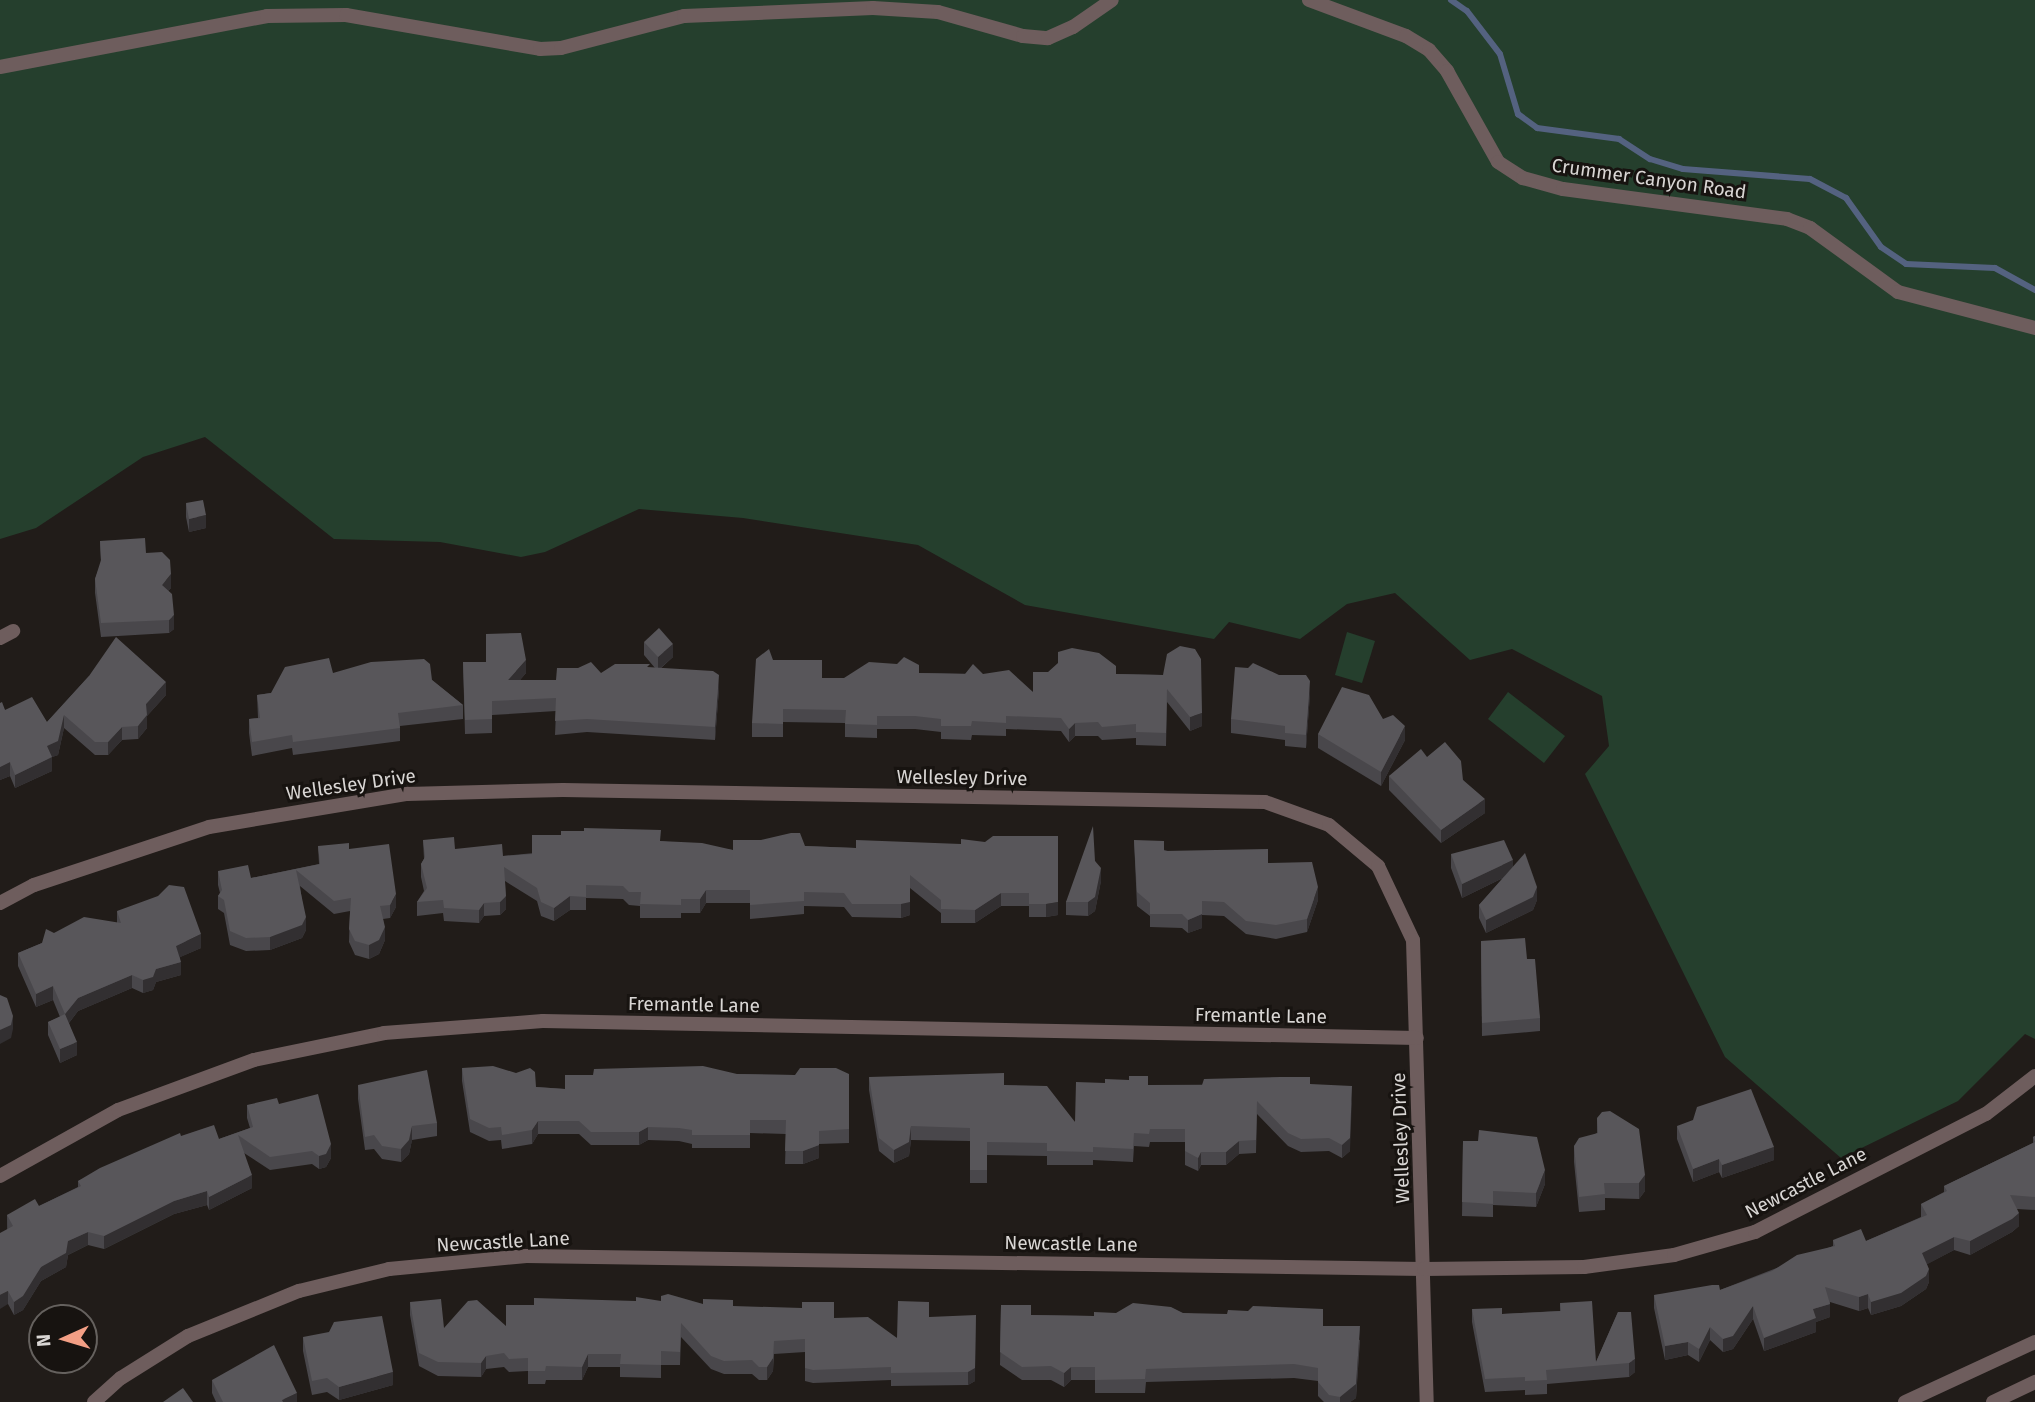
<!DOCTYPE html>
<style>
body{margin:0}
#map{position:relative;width:2035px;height:1402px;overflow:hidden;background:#211c19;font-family:"Fira Sans",sans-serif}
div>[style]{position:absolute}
.green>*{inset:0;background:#253f2d}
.stream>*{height:6px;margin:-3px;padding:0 3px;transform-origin:3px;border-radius:3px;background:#546280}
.minor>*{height:14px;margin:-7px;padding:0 7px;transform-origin:7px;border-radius:7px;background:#6e5d5d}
.wall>*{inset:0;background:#49474b}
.shaded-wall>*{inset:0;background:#322f31}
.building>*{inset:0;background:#58565a}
span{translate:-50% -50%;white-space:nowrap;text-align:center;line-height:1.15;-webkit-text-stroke:6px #171310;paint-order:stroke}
.street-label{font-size:19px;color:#d9d6d4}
.north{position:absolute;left:28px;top:1304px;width:70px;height:70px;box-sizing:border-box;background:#171310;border:2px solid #65615e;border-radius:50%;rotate:266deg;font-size:19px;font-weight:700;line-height:28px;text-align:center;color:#d9d6d4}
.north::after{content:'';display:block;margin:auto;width:24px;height:32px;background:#f39f85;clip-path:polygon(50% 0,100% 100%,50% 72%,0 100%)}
</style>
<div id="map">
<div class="green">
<div style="clip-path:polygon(0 0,2035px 0,2035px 1039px,2025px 1034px,1958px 1101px,1841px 1158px,1725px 1057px,1585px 774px,1609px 746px,1602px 696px,1512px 649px,1470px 660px,1395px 593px,1347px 604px,1300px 639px,1229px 622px,1214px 639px,1025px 605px,918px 545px,743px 518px,639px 509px,545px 552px,521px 557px,440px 542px,334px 539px,205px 437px,143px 457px,36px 528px,0 539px)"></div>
<div style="clip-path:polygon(1347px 632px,1375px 641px,1362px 683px,1335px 675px)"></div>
<div style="clip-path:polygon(1508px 692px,1565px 736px,1544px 763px,1488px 719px)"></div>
</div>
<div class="stream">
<div style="left:1451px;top:0;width:19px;rotate:35deg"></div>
<div style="left:1467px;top:11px;width:54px;rotate:52.5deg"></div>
<div style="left:1500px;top:54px;width:63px;rotate:73.3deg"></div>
<div style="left:1518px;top:114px;width:24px;rotate:36deg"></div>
<div style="left:1537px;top:128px;width:83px;rotate:7.6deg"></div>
<div style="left:1619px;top:139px;width:37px;rotate:33deg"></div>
<div style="left:1650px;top:159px;width:34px;rotate:17deg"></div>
<div style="left:1683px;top:169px;width:127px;rotate:4.5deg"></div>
<div style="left:1810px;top:179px;width:41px;rotate:27.8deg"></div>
<div style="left:1846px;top:198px;width:60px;rotate:54.5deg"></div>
<div style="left:1881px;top:247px;width:30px;rotate:34deg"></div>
<div style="left:1906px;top:264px;width:89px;rotate:2.6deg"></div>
<div style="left:1995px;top:268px;width:46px;rotate:28.8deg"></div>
</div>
<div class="minor">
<div style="left:1309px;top:0;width:103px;rotate:20.4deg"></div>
<div style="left:1406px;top:36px;width:27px;rotate:31deg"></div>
<div style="left:1429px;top:50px;width:28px;rotate:49deg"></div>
<div style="left:1447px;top:71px;width:104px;rotate:60.7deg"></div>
<div style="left:1498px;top:162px;width:30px;rotate:33deg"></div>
<div style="left:1523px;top:178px;width:41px;rotate:15.4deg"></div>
<div style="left:1563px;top:189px;width:226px;rotate:7.6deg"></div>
<div style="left:1787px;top:219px;width:25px;rotate:21deg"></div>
<div style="left:1810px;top:228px;width:109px;rotate:36deg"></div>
<div style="left:1898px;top:292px;width:142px;rotate:14.7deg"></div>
<div style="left:0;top:67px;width:272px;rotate:-10.8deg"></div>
<div style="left:267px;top:16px;width:79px;rotate:-0.7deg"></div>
<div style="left:346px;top:15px;width:197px;rotate:9.9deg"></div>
<div style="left:540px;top:49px;width:21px;rotate:-3deg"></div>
<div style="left:561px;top:48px;width:127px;rotate:-14.6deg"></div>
<div style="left:684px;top:16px;width:189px;rotate:-2.4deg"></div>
<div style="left:873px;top:8px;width:65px;rotate:3.5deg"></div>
<div style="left:938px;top:12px;width:88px;rotate:15.8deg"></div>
<div style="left:1023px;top:36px;width:25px;rotate:5deg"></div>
<div style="left:1048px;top:38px;width:27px;rotate:-24deg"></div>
<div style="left:1073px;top:27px;width:47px;rotate:-34.7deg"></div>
<div style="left:0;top:638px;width:15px;rotate:-28deg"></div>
<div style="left:0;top:903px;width:38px;rotate:-28deg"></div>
<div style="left:34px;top:885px;width:184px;rotate:-18.3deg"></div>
<div style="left:209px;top:827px;width:201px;rotate:-9.5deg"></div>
<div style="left:407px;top:794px;width:156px;rotate:-1.5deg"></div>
<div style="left:563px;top:790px;width:702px;rotate:0.98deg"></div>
<div style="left:1265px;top:802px;width:68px;rotate:19.8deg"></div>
<div style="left:1329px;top:825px;width:64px;rotate:39.9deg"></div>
<div style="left:1378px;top:866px;width:82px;rotate:64.7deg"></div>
<div style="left:1413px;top:940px;width:462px;rotate:88.3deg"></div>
<div style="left:0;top:1176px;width:135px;rotate:-29.2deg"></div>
<div style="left:118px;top:1110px;width:145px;rotate:-20.2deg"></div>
<div style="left:254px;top:1060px;width:133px;rotate:-11.7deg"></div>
<div style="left:384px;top:1033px;width:159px;rotate:-4.3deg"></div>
<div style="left:543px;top:1021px;width:874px;rotate:1.11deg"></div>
<div style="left:94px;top:1402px;width:36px;rotate:-42deg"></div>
<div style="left:121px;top:1378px;width:79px;rotate:-32.1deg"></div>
<div style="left:188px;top:1336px;width:120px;rotate:-22.1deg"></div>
<div style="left:299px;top:1291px;width:93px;rotate:-13.7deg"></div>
<div style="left:389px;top:1269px;width:138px;rotate:-5.4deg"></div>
<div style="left:526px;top:1256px;width:898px;rotate:0.83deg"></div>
<div style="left:1424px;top:1269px;width:160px;rotate:-0.7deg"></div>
<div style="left:1584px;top:1267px;width:91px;rotate:-7.6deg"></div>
<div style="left:1674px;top:1255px;width:84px;rotate:-15.9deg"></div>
<div style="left:1755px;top:1232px;width:259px;rotate:-27.1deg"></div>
<div style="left:1986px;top:1114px;width:62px;rotate:-37.8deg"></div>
<div style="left:1905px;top:1402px;width:143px;rotate:-24.8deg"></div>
<div style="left:1993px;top:1402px;width:47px;rotate:-25.5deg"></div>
</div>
<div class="wall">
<div style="clip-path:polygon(186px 503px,206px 528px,189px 532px,186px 517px)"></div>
<div style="clip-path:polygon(100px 541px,146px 553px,171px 588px,168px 591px,174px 629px,169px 633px,101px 637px,95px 593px,95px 579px,101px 563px)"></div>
<div style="clip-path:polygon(644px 642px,673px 657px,661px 668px,719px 689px,715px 740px,587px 732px,555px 735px,556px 711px,492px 715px,492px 733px,465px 734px,463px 662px,526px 673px,520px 680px,556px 680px,601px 673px,655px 668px,644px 655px)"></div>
<div style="clip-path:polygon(773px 660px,822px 678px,844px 678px,919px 673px,983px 674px,1033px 692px,1116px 674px,1163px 675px,1202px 726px,1190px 731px,1167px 702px,1166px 746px,1136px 745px,1136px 738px,1102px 740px,1098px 736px,1075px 736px,1069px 742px,1061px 731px,1006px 729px,1006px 736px,972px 735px,971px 740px,941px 739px,941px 732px,915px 729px,877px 729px,877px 738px,845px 737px,845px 723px,783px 722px,783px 737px,752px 737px,752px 723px)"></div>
<div style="clip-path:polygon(333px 673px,432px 680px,463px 705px,463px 719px,400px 726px,400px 741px,293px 755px,292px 748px,252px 756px,249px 733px,249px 719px,258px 718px,257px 695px,271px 693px)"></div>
<div style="clip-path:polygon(89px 676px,166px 695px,147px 716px,147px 728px,138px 739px,122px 740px,108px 755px,95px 755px,64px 728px,58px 755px,52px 757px,52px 771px,15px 788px,10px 776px,0 780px,0 703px,5px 710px,47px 722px)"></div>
<div style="clip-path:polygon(1310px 694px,1306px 748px,1285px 746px,1285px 740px,1231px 733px,1231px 719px)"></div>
<div style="clip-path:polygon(1383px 719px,1405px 740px,1381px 786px,1318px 748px,1318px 734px)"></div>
<div style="clip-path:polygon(1427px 757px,1463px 780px,1485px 813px,1441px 843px,1389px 790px,1389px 776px)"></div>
<div style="clip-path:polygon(423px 840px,455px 849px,503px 856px,660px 841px,733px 850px,805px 846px,856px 848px,961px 844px,985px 842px,1058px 915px,1046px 917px,1029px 917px,1029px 906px,1001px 906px,975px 923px,941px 923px,941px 913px,910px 888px,910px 915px,901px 918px,852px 917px,844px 907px,804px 906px,804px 914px,750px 919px,750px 903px,706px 903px,700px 913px,681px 913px,681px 918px,640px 918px,640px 906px,629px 905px,623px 899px,586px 898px,586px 910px,570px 910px,554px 921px,541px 916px,537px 901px,505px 881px,506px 909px,500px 915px,484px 916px,479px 923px,444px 921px,443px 913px,417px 916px,417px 902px,424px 891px,421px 877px,421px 864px,424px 859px)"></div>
<div style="clip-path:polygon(1134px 840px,1318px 900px,1307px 932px,1276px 939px,1246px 934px,1224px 916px,1202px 915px,1202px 928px,1188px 933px,1182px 928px,1150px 927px,1150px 916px,1137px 906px)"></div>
<div style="clip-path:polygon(318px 846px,349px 849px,396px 907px,390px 918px,383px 919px,385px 940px,379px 954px,369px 959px,355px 955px,349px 942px,350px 911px,334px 914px,300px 886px,306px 930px,302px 938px,270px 950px,246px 951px,230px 945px,224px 913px,218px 909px,218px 896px,220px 893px,218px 885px,218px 871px,251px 878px,319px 864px)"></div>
<div style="clip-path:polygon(1451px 854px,1513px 867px,1537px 900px,1533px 910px,1486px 933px,1479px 918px,1479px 905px,1503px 878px,1462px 898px,1451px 868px)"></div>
<div style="clip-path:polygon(1095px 861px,1101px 881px,1095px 911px,1088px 916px,1066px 915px,1066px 902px)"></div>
<div style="clip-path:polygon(117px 911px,201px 948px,180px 957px,181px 975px,156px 982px,153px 990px,143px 993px,132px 988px,78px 1011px,69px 1023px,77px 1055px,60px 1063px,48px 1035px,48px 1022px,60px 1017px,53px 1000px,36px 1007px,18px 966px,18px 953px,42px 943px,54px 933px,117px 923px)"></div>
<div style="clip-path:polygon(1481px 941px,1527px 959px,1540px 1018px,1540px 1031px,1482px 1036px)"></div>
<div style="clip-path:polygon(462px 1068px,536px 1087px,565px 1089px,593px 1075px,737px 1074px,795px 1075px,849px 1074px,849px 1143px,819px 1144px,819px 1158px,803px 1164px,785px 1164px,786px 1134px,750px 1133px,750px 1148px,692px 1148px,692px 1144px,679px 1141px,648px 1140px,639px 1145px,591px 1145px,579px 1134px,538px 1134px,532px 1144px,502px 1149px,501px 1140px,489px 1141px,470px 1132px,462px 1081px)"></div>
<div style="clip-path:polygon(869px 1077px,1004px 1085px,1075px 1122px,1148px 1085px,1310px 1084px,1350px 1151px,1342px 1158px,1329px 1151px,1301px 1152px,1288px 1146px,1257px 1114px,1256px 1153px,1239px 1154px,1226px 1165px,1201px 1165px,1198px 1171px,1185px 1165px,1185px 1142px,1150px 1142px,1149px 1147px,1134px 1146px,1133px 1162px,1093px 1160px,1093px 1165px,1047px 1165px,1047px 1156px,987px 1155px,987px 1183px,970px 1183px,970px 1141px,911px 1140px,909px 1156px,894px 1163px,879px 1151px,869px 1090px)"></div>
<div style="clip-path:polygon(358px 1085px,437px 1123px,437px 1136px,412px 1140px,409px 1154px,401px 1162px,382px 1159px,374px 1149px,365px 1150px,358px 1099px)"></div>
<div style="clip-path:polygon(279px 1104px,331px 1158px,326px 1167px,319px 1169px,312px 1164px,270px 1170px,244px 1153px,252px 1188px,209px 1210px,207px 1205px,174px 1214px,104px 1249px,88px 1245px,68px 1255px,66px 1267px,41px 1281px,23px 1310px,14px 1315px,8px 1304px,7px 1215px,39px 1206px,78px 1187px,78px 1181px,181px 1136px,219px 1139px,250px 1128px,247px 1118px,247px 1105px)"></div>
<div style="clip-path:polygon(1597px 1118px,1645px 1191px,1639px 1199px,1605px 1198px,1605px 1210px,1579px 1212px,1574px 1162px,1574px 1146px,1597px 1133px)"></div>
<div style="clip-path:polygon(1677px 1126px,1774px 1160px,1722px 1178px,1719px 1172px,1693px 1182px,1677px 1139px)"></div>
<div style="clip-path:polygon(2035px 1136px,2035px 1210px,2017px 1209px,2019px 1226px,2012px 1232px,1970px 1255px,1954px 1250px,1927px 1264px,1929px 1282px,1926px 1289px,1901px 1306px,1871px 1315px,1868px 1308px,1859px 1311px,1830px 1302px,1830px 1317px,1816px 1322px,1816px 1332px,1764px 1351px,1753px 1319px,1733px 1349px,1723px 1352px,1710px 1340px,1699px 1362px,1688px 1355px,1665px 1360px,1654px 1308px,1654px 1295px,1720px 1290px,1833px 1246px,1833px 1240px,1866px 1241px,1921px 1217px,1921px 1204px,1944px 1192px,1944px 1186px,2033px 1143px,2033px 1137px)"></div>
<div style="clip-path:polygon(1463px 1141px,1545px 1184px,1536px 1207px,1493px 1205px,1493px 1217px,1462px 1216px)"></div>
<div style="clip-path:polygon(636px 1301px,661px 1301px,703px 1304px,834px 1318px,897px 1338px,929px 1317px,975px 1381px,968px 1385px,891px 1386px,891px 1380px,813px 1383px,805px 1381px,805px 1352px,774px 1354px,773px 1371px,767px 1380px,759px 1380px,752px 1374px,724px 1374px,711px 1369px,681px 1337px,680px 1365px,661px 1365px,661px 1378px,620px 1377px,620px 1367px,588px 1367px,582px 1380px,546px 1380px,545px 1384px,528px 1384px,528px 1371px,509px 1372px,504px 1367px,486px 1369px,481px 1377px,438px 1376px,419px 1366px,410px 1315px,410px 1302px,444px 1328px,506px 1326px,534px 1305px)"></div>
<div style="clip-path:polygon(1560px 1303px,1596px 1362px,1618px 1312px,1635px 1372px,1629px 1377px,1547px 1384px,1547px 1394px,1525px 1395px,1525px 1390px,1485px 1392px,1472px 1322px,1472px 1309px,1502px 1314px,1560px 1311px)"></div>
<div style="clip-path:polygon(1001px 1305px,1031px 1315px,1094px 1316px,1183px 1313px,1323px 1326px,1360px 1340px,1356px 1398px,1350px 1402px,1324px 1402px,1318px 1396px,1318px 1381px,1294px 1378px,1146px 1382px,1145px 1393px,1095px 1393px,1095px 1380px,1071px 1380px,1064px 1387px,1051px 1380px,1022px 1380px,1000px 1365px)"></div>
<div style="clip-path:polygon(303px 1337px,393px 1385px,339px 1400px,327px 1392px,312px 1395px,303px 1351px)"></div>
<div style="clip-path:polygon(212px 1380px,297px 1402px,216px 1402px,212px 1393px)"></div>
</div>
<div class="shaded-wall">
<div style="clip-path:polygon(206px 515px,206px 528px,189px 532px,189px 519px)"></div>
<div style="clip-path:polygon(171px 574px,171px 588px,162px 598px,162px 585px)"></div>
<div style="clip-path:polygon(174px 615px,174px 629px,169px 633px,169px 620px)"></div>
<div style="clip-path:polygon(673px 644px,673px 657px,658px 670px,658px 657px)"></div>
<div style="clip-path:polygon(526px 660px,526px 673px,508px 694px,508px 680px)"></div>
<div style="clip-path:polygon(719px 675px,719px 689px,715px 740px,715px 727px)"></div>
<div style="clip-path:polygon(1310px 681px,1310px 694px,1306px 748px,1306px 735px)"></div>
<div style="clip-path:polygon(166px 682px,166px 695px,147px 716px,147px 728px,138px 739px,138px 726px,146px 704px)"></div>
<div style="clip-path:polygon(1202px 713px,1202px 726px,1190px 731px,1190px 717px)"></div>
<div style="clip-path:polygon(64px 715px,64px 728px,58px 755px,47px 759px,47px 746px)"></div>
<div style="clip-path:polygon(1075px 723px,1075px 736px,1069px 742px,1069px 729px)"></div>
<div style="clip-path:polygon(1405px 726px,1405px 740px,1381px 786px,1381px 772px)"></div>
<div style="clip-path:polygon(122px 727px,122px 740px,108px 755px,108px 742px)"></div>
<div style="clip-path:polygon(52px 757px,52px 771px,15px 788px,15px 775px)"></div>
<div style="clip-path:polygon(10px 762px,10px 776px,0 780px,0 767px)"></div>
<div style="clip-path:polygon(1485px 799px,1485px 813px,1441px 843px,1441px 830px)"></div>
<div style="clip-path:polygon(1513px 860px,1513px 873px,1462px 898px,1462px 884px)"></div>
<div style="clip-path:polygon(1101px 868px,1101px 881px,1095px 911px,1088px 916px,1088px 902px)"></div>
<div style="clip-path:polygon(1318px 887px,1318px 900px,1307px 932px,1307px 919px)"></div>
<div style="clip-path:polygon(1537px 887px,1537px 900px,1533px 910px,1486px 933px,1486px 920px)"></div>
<div style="clip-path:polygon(910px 888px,910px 915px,901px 918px,901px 904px)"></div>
<div style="clip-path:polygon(706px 890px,706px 903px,700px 913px,700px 899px)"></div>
<div style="clip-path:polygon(1001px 893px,1001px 906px,975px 923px,975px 910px)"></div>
<div style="clip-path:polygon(396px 894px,396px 907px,390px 918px,390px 905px)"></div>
<div style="clip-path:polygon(506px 896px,506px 909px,500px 915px,500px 902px)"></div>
<div style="clip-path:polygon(570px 896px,570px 910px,554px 921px,554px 908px)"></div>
<div style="clip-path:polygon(1058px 902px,1058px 915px,1046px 917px,1046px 904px)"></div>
<div style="clip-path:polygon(484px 903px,484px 916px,479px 923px,479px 910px)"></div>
<div style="clip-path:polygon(1202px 914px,1202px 928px,1188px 933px,1188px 920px)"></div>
<div style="clip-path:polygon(306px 917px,306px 930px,302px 938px,270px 950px,270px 937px)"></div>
<div style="clip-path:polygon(385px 927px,385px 940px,379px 954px,369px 959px,369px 945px)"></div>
<div style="clip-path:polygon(201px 934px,201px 948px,176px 959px,176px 946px)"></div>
<div style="clip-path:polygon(181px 962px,181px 975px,156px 982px,153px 990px,143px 993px,143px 980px,156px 969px)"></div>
<div style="clip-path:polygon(132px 975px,132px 988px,78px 1011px,65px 1028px,65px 1014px,78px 998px)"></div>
<div style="clip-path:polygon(53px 986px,53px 1000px,36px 1007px,36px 994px)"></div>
<div style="clip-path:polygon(13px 1016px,13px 1029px,11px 1038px,0 1044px,0 1030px)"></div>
<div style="clip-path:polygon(77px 1042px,77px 1055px,60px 1063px,60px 1049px)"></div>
<div style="clip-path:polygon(1352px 1099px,1350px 1151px,1342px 1158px,1342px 1145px)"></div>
<div style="clip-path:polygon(538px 1121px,538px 1134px,532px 1144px,532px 1130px)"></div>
<div style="clip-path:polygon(412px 1126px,412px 1140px,409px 1154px,401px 1162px,401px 1149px)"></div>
<div style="clip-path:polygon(911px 1126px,911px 1140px,909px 1156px,894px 1163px,894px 1150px)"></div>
<div style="clip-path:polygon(648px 1127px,648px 1140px,639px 1145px,639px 1132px)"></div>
<div style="clip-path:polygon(1239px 1141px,1239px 1154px,1226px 1165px,1226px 1152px)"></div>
<div style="clip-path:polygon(331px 1144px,331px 1158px,326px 1167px,319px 1169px,319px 1156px)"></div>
<div style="clip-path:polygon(819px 1145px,819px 1158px,803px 1164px,803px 1151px)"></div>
<div style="clip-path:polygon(1774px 1147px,1774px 1160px,1722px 1178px,1722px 1165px)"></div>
<div style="clip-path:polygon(1201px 1152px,1201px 1165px,1198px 1171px,1198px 1158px)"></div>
<div style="clip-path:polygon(1719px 1159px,1719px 1172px,1693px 1182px,1693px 1169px)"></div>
<div style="clip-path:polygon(1545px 1170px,1545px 1184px,1536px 1207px,1536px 1193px)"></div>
<div style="clip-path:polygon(252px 1175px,252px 1188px,209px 1210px,209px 1197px)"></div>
<div style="clip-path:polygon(1645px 1175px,1645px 1191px,1639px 1199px,1639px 1183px)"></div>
<div style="clip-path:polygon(207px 1191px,207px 1205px,174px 1214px,104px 1249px,104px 1236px,174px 1201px)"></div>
<div style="clip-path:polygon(2019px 1213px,2019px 1226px,2012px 1232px,1970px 1255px,1970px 1241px)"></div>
<div style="clip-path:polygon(88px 1232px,88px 1245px,68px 1255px,66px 1267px,41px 1281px,23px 1310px,14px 1315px,14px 1302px,41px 1267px,68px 1241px)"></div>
<div style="clip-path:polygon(1954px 1237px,1954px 1250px,1922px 1267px,1922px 1253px)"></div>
<div style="clip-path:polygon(1929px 1269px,1929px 1282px,1926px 1289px,1901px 1306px,1871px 1315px,1871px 1302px)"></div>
<div style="clip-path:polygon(8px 1291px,8px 1304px,0 1309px,0 1295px)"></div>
<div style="clip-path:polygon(1868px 1294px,1868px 1308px,1859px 1311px,1859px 1297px)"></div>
<div style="clip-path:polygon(1830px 1304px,1830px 1317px,1816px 1322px,1816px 1332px,1764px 1351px,1764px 1338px,1813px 1309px)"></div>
<div style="clip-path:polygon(1753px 1306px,1753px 1319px,1733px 1349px,1723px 1352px,1723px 1339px)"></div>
<div style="clip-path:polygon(976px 1315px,975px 1381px,968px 1385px,968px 1372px)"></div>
<div style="clip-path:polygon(1360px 1326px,1356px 1398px,1350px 1402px,1340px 1402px,1340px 1397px)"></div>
<div style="clip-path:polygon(1710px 1327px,1710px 1340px,1699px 1362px,1699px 1349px)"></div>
<div style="clip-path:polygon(1688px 1342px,1688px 1355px,1665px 1360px,1665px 1346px)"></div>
<div style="clip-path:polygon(588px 1354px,588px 1367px,582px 1380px,582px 1367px)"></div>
<div style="clip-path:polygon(486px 1356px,486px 1369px,481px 1377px,481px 1363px)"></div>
<div style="clip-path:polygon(773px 1358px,773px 1371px,767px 1380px,767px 1367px)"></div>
<div style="clip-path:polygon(1635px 1359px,1635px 1372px,1629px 1377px,1629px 1363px)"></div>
<div style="clip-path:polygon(1071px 1367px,1071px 1380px,1064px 1387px,1064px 1373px)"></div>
<div style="clip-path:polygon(393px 1372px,393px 1385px,339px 1400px,339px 1387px)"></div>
<div style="clip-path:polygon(297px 1393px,297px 1402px,282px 1402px,282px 1400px)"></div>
</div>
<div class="building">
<div style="clip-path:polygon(203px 500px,206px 515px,189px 519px,186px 503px)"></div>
<div style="clip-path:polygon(145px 538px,146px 553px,162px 552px,170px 560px,171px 574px,162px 585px,172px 594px,174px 615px,169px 620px,101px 623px,95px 579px,101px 560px,100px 541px)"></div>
<div style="clip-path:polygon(659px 628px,673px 644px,658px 657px,644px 642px)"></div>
<div style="clip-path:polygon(521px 633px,526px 660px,508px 680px,556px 680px,557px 668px,578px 668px,591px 662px,601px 673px,615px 664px,650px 664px,647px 667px,713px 671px,719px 675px,715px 727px,587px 719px,555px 721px,556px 698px,492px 701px,492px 719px,465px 720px,463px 662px,486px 662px,486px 634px)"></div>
<div style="clip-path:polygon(116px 637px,166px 682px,146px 704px,147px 715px,138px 726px,122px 727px,108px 742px,95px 742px,64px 715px,58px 741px,47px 746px,52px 757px,15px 775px,10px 762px,0 767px,0 703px,2px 702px,5px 710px,32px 697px,47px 722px,89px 676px)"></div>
<div style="clip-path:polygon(1180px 646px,1195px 649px,1201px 659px,1202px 713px,1190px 717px,1167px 689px,1166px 733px,1136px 732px,1136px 724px,1102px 727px,1098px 722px,1075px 723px,1069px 729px,1061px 718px,1006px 716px,1006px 723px,972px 721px,971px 726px,941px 726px,941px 719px,915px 716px,877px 716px,877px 725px,845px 724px,846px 710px,783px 709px,783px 724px,752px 723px,756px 659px,769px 649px,773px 660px,822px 660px,822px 678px,844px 678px,869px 662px,897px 664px,904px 657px,919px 665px,919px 673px,965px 674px,973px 664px,983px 674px,1009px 670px,1033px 692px,1033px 672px,1048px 672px,1058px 663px,1058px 652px,1072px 648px,1099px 653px,1116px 666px,1116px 674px,1163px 675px,1167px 654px)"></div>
<div style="clip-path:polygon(329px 658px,333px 673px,371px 662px,424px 659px,430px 664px,432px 680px,463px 705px,398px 713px,400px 728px,293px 742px,292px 735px,252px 742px,249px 719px,260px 718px,257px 695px,271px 693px,285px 667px)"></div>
<div style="clip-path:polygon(1253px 663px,1279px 675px,1306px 675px,1310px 681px,1306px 735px,1285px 733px,1285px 726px,1231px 719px,1235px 667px,1248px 668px)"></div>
<div style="clip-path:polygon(1342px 687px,1369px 695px,1383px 719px,1393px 715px,1405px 726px,1381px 772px,1318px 734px)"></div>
<div style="clip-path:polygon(1445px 742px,1461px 761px,1463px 780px,1485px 799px,1441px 830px,1389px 776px,1421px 749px,1427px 757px)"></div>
<div style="clip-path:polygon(1093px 826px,1095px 861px,1101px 868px,1095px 897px,1088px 902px,1066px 902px)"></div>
<div style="clip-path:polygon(584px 828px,661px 830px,660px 841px,702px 843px,733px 850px,733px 840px,761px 840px,791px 833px,800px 833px,805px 846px,856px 848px,856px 840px,961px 844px,961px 839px,985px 842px,993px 836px,1058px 836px,1058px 902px,1046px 904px,1029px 904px,1029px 893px,1001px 893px,975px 910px,941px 909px,941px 900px,910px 875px,910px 902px,901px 904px,852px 904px,844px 893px,804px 892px,804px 901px,750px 905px,750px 890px,706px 890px,700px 899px,681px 899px,681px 905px,640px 904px,641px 892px,629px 892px,623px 886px,586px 885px,586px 897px,570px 896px,554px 908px,541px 902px,537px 888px,504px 867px,506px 896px,500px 902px,484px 903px,479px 910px,444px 908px,443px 900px,417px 902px,427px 888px,421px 864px,425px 857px,423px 840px,454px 837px,455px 849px,502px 844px,503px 856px,532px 854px,532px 835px,561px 835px,561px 831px,584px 831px)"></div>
<div style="clip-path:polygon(1134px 840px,1164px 841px,1164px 851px,1268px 849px,1268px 863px,1312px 862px,1318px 887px,1307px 919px,1276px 925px,1246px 921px,1224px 902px,1202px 901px,1202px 914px,1188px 920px,1182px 914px,1150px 914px,1150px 903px,1137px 892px)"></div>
<div style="clip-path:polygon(1504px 840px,1513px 860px,1462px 884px,1451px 854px)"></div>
<div style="clip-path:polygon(349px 843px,349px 849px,389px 844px,396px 894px,390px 905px,380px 906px,385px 927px,379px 940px,369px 945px,355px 941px,349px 929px,351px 898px,334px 901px,296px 870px,306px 917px,302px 925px,270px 937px,246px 938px,230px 931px,224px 900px,218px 896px,222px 890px,218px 871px,248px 865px,251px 878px,320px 864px,318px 846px)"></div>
<div style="clip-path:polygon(1525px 853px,1537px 887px,1533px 897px,1486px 920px,1479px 905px)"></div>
<div style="clip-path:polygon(169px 885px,184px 887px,201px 934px,176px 946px,181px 962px,156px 969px,153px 977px,143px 980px,132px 975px,78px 998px,65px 1014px,77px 1042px,60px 1049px,48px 1022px,65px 1014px,53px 986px,36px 994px,18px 953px,42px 943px,46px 929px,54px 933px,84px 917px,121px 923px,117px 911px,158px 896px)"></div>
<div style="clip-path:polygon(1525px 938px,1527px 959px,1535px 959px,1540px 1018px,1482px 1023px,1481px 941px)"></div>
<div style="clip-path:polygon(0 995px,7px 998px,13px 1016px,11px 1025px,0 1030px)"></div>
<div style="clip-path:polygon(493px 1066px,516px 1073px,530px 1068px,535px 1072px,536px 1087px,565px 1089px,565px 1075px,593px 1075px,594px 1069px,703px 1066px,737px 1074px,795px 1075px,800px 1068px,836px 1068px,849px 1074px,849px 1129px,819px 1131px,819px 1145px,803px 1151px,785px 1151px,786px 1120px,750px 1120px,750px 1135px,692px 1135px,692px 1130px,679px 1128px,648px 1127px,639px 1132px,591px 1132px,579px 1121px,538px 1121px,532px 1130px,502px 1135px,501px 1127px,489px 1128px,470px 1119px,462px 1068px)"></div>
<div style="clip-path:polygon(427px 1070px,437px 1123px,412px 1126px,409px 1140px,401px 1149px,382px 1146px,374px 1135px,365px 1137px,358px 1085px)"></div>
<div style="clip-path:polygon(1004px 1073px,1004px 1085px,1047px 1086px,1075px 1122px,1076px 1082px,1105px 1083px,1105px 1079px,1129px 1080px,1129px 1076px,1148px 1076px,1148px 1085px,1202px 1085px,1204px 1079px,1280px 1077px,1310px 1077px,1310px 1084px,1352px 1086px,1350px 1138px,1342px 1145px,1329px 1138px,1301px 1139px,1288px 1133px,1257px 1101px,1256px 1140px,1239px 1141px,1226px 1152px,1201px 1152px,1198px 1158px,1185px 1151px,1185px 1129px,1150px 1129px,1149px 1134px,1134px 1133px,1133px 1149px,1093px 1147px,1093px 1152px,1047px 1151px,1047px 1143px,987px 1142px,987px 1170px,970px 1170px,970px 1128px,911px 1126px,909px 1142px,894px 1150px,879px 1138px,869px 1077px)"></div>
<div style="clip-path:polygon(1751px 1089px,1774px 1147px,1722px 1165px,1719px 1159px,1693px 1169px,1677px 1126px,1693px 1120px,1697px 1107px)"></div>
<div style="clip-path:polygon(318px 1094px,331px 1144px,326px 1154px,319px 1156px,312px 1151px,270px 1157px,238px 1135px,252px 1175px,209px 1197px,207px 1191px,174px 1201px,104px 1236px,88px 1232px,68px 1241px,66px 1253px,41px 1267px,23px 1296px,14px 1302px,8px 1291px,0 1295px,0 1233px,13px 1226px,7px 1215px,35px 1199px,39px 1206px,81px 1186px,78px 1181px,100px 1168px,180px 1133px,181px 1136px,214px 1125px,219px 1139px,253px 1127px,247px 1105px,277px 1098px,279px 1104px)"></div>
<div style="clip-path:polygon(1610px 1111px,1639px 1129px,1645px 1175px,1639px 1183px,1604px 1183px,1605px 1194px,1579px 1197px,1574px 1146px,1579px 1138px,1598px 1133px,1597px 1118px,1602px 1112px)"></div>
<div style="clip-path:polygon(1479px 1130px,1537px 1137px,1545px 1170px,1536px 1193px,1493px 1191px,1493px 1204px,1462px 1202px,1463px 1141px,1478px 1141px)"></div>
<div style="clip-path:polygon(2035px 1136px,2035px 1197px,2010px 1195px,2019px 1213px,2012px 1219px,1970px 1241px,1954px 1237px,1922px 1253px,1929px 1269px,1926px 1276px,1901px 1293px,1871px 1302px,1868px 1294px,1859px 1297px,1825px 1287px,1830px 1304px,1813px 1309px,1816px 1318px,1764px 1338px,1753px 1306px,1733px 1336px,1723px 1339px,1710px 1327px,1699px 1349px,1688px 1342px,1665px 1346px,1654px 1295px,1712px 1285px,1719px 1285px,1720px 1290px,1772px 1271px,1797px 1255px,1835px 1246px,1833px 1240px,1861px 1229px,1866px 1241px,1927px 1215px,1921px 1204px,1947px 1191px,1944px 1186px,2035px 1142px,2033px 1137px)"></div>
<div style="clip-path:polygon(668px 1294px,703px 1304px,703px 1299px,733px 1300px,733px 1306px,802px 1308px,802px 1302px,834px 1302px,834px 1318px,868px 1317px,897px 1338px,898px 1301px,929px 1302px,929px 1317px,976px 1315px,975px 1368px,968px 1372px,891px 1373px,891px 1367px,813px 1370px,805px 1368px,805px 1339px,774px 1341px,773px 1358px,767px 1367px,759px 1367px,752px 1360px,724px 1361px,711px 1356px,681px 1323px,680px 1352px,661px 1351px,661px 1365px,620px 1364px,621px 1354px,588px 1354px,582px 1367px,546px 1366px,545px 1371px,528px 1371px,528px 1358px,509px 1359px,504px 1353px,486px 1356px,481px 1363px,438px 1362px,419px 1353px,410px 1302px,441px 1299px,444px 1328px,468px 1301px,477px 1300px,506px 1326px,506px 1305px,534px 1305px,534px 1298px,636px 1301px,636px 1297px,661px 1301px,661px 1296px)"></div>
<div style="clip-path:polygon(1592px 1301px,1596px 1362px,1618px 1312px,1631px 1312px,1635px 1359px,1629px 1363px,1546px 1370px,1547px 1380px,1525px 1381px,1525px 1377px,1485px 1379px,1472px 1309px,1502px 1308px,1502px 1314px,1561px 1311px,1560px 1303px)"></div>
<div style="clip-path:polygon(1133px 1303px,1171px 1307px,1183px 1313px,1227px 1314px,1228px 1310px,1248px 1311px,1253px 1306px,1323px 1309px,1323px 1326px,1360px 1326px,1356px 1384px,1340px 1397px,1329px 1395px,1318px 1382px,1318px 1368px,1294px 1364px,1146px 1369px,1145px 1379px,1095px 1380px,1095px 1367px,1071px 1367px,1064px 1373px,1051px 1366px,1022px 1367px,1000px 1352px,1001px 1305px,1031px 1305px,1031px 1315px,1094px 1316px,1094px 1312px,1116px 1313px)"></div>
<div style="clip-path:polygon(382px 1316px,393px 1372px,339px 1387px,327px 1378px,312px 1381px,303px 1337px,329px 1332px,334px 1322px)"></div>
<div style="clip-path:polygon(274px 1345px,297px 1393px,282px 1400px,283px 1402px,223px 1402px,212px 1380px)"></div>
<div style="clip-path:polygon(183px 1388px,193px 1402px,163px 1402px)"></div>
</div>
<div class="street-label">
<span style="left:1649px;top:179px;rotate:8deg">Crummer Canyon Road</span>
<span style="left:962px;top:778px;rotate:1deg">Wellesley Drive</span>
<span style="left:351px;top:785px;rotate:-8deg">Wellesley Drive</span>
<span style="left:694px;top:1005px;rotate:1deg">Fremantle Lane</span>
<span style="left:1261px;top:1016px;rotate:1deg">Fremantle Lane</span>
<span style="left:1401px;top:1138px;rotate:-92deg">Wellesley Drive</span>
<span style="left:1806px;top:1183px;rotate:-27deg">Newcastle Lane</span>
<span style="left:503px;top:1242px;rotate:-3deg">Newcastle Lane</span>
<span style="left:1071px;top:1244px;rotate:1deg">Newcastle Lane</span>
</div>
<div class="north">N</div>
</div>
